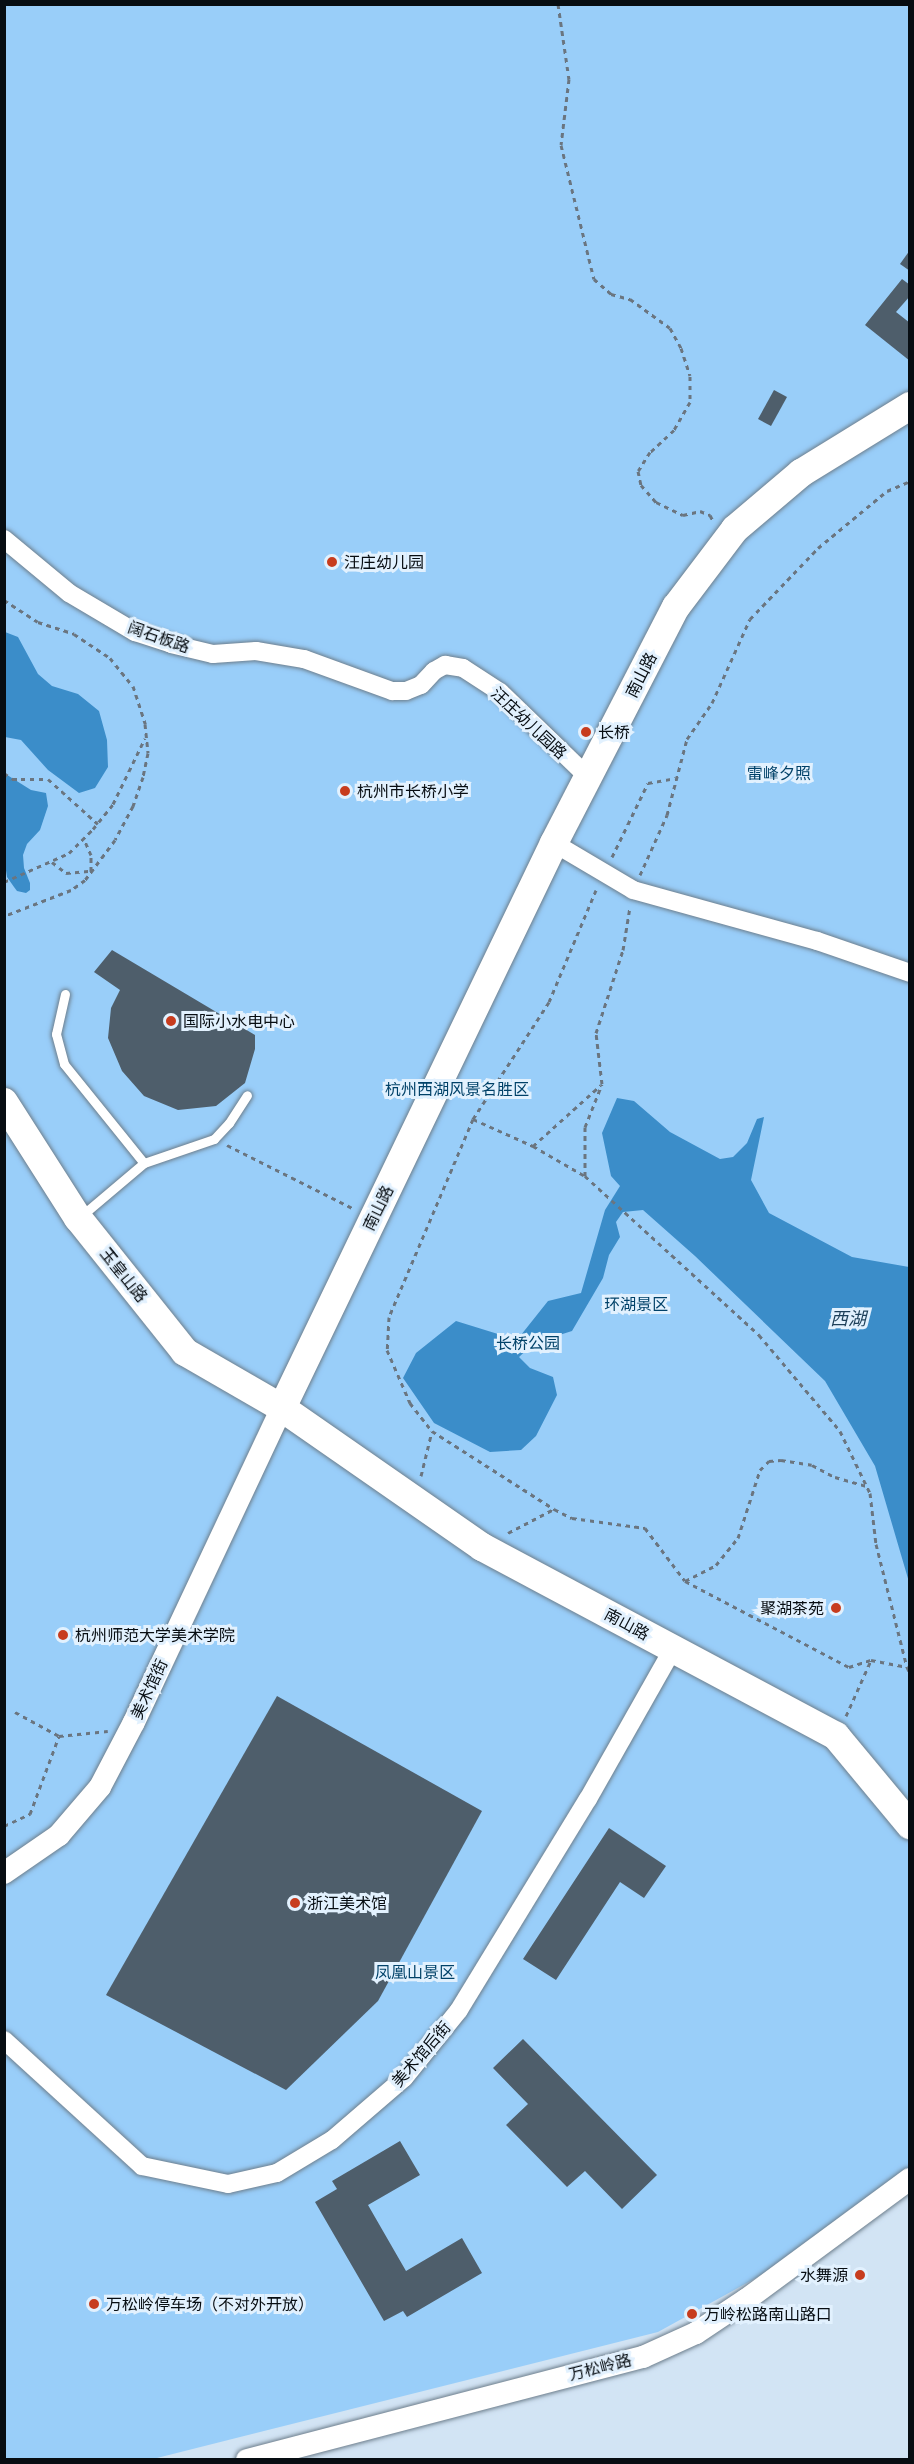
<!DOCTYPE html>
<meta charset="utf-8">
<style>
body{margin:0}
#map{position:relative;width:914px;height:2464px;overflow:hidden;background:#d2e4f4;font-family:"Noto Sans","Noto Sans SC",sans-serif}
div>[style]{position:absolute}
.green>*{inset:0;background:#99cef9}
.water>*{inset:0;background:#3b8dc9}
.building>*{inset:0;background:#4e5e6b}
.path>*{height:3px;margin-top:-1.5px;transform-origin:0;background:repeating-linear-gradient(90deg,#6a7580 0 4.5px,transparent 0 9px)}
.roads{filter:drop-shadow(0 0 2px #6d7e8c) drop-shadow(0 0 2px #6d7e8c)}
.service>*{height:9px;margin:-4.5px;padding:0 4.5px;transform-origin:4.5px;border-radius:4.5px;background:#fff}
.minor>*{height:18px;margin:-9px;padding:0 9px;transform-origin:9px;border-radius:9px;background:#fff}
.tertiary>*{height:22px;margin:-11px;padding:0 11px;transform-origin:11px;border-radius:11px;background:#fff}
.primary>*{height:28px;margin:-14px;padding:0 14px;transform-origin:14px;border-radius:14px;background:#fff}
.dots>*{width:16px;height:16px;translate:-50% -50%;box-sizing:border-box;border:3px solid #e2f1fe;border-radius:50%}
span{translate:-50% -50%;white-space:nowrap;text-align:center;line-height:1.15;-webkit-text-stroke:6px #e2f1fe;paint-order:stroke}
.poi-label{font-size:16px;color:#070d12}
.left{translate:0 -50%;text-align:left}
.right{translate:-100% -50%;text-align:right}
.street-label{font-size:16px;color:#070d12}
.park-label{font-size:16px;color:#004168}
.water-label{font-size:18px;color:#1d3f59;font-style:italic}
.frame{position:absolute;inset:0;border:6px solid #070d12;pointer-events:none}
</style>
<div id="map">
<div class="green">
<div style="clip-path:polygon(5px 5px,909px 5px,909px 2173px,765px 2273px,658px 2332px,153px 2459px,5px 2460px)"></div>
</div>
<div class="water">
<div style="clip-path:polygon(5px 632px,18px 637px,38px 674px,52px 686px,78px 694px,99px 711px,107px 740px,108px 767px,95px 788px,79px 793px,48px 770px,21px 740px,5px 737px)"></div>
<div style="clip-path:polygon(4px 773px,31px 790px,46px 793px,48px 806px,40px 830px,27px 844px,23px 855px,24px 868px,30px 883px,30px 890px,26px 893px,17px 891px,14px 887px,7px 877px,5px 864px)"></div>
<div style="clip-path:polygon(617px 1098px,634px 1101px,670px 1132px,720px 1159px,733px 1157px,747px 1143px,757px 1119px,764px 1117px,751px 1180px,769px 1213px,852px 1257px,909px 1267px,909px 1582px,875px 1466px,825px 1381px,695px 1256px,643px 1210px,623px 1212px,616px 1222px,620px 1237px,609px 1255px,603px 1278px,572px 1331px,534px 1343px,519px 1357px,530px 1368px,553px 1377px,557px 1395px,536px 1436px,521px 1450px,490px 1452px,434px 1423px,403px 1378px,416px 1353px,456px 1321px,517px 1340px,548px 1301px,581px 1293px,605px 1210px,620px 1186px,611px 1176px,602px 1133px)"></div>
</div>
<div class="building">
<div style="clip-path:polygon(910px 250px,910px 271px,900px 264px)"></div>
<div style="clip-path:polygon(902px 279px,910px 285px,910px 296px,896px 312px,910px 323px,910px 361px,865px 325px)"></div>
<div style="clip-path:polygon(774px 390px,787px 397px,771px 426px,758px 419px)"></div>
<div style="clip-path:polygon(112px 950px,255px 1035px,255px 1049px,245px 1083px,216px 1106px,178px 1110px,144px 1096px,122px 1071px,108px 1038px,111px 1008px,120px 990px,94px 972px)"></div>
<div style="clip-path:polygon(277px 1696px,482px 1811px,378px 2001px,286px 2090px,106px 1995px)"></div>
<div style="clip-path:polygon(609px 1828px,666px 1866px,644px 1898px,620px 1882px,556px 1980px,523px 1959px)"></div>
<div style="clip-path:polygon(523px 2039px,657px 2175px,622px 2209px,585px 2171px,567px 2187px,506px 2125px,528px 2104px,493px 2068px)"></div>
<div style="clip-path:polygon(400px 2141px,420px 2175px,368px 2205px,406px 2271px,462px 2238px,482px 2273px,407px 2317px,403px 2311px,384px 2321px,315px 2202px,337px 2189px,332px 2181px)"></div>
</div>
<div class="path">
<div style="left:558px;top:4px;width:76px;rotate:81.7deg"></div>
<div style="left:569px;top:79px;width:66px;rotate:96.9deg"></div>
<div style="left:561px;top:145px;width:138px;rotate:76.2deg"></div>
<div style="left:594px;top:279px;width:23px;rotate:41deg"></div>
<div style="left:611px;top:294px;width:20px;rotate:15deg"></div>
<div style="left:630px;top:299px;width:49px;rotate:35.9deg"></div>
<div style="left:670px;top:328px;width:23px;rotate:61deg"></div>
<div style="left:681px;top:348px;width:29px;rotate:72deg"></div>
<div style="left:690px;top:376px;width:26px;rotate:90deg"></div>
<div style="left:690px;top:402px;width:32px;rotate:120deg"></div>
<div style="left:674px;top:430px;width:33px;rotate:137deg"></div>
<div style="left:650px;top:452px;width:22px;rotate:122deg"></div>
<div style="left:638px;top:471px;width:14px;rotate:78deg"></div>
<div style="left:641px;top:485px;width:23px;rotate:49deg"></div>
<div style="left:656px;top:502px;width:30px;rotate:26deg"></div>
<div style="left:683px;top:515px;width:17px;rotate:-13deg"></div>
<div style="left:700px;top:511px;width:11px;rotate:22deg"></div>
<div style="left:710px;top:515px;width:7px;rotate:63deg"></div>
<div style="left:4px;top:600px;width:40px;rotate:32.9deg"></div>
<div style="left:38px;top:622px;width:38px;rotate:18deg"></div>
<div style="left:74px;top:634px;width:43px;rotate:33.7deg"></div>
<div style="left:110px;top:658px;width:36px;rotate:51deg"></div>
<div style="left:133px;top:686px;width:40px;rotate:72deg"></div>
<div style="left:145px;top:724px;width:29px;rotate:84deg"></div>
<div style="left:148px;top:753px;width:25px;rotate:102deg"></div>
<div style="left:143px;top:777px;width:31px;rotate:109deg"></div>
<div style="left:133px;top:806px;width:38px;rotate:118deg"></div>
<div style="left:115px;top:840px;width:50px;rotate:126.9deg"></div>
<div style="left:85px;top:880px;width:17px;rotate:144deg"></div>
<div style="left:71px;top:890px;width:72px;rotate:158.8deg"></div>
<div style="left:4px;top:773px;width:10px;rotate:37deg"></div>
<div style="left:12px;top:779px;width:36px"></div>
<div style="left:48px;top:779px;width:67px;rotate:42deg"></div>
<div style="left:612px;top:857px;width:82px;rotate:-64.1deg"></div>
<div style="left:648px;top:783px;width:28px;rotate:-10deg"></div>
<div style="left:52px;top:862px;width:18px;rotate:38deg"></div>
<div style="left:66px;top:873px;width:25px;rotate:-5deg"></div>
<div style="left:91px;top:871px;width:16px;rotate:-90deg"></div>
<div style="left:91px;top:855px;width:17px;rotate:-114deg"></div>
<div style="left:640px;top:875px;width:66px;rotate:-65.8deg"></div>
<div style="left:667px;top:815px;width:79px;rotate:-75.3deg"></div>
<div style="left:687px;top:739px;width:44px;rotate:-55.2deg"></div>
<div style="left:712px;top:703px;width:92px;rotate:-65.7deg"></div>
<div style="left:750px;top:619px;width:98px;rotate:-46.2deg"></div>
<div style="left:818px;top:548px;width:89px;rotate:-39.6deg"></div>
<div style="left:887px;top:491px;width:25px;rotate:-23deg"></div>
<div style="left:4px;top:882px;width:71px;rotate:-24deg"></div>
<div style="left:69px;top:853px;width:34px;rotate:-45deg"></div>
<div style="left:93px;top:829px;width:32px;rotate:-51deg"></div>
<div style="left:113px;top:804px;width:73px;rotate:-64.1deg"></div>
<div style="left:596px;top:890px;width:121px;rotate:112.8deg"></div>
<div style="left:549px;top:1002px;width:140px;rotate:123deg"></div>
<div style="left:473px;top:1119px;width:215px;rotate:113deg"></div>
<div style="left:389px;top:1317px;width:33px;rotate:93deg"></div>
<div style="left:387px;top:1350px;width:58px;rotate:66.5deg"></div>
<div style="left:410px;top:1403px;width:36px;rotate:52deg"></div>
<div style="left:432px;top:1431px;width:145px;rotate:32.6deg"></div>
<div style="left:554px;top:1509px;width:20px;rotate:27deg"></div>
<div style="left:572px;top:1518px;width:74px;rotate:7.8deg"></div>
<div style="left:645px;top:1528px;width:66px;rotate:53deg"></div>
<div style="left:685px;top:1581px;width:185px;rotate:27.7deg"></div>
<div style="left:849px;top:1667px;width:23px;rotate:-18deg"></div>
<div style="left:871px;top:1660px;width:37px;rotate:11deg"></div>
<div style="left:907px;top:1667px;width:7px;rotate:63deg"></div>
<div style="left:473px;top:1119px;width:66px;rotate:24.2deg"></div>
<div style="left:533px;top:1146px;width:60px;rotate:30deg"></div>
<div style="left:585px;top:1176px;width:49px;rotate:-90deg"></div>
<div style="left:585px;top:1127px;width:46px;rotate:-68.4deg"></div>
<div style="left:602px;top:1084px;width:51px;rotate:-96.7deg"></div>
<div style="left:596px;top:1033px;width:87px;rotate:-72deg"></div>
<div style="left:623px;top:950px;width:44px;rotate:-80.8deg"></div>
<div style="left:227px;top:1145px;width:140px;rotate:26.7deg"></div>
<div style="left:533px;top:1146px;width:91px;rotate:-41.9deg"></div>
<div style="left:585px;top:1176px;width:236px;rotate:42.4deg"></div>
<div style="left:759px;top:1335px;width:126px;rotate:49.8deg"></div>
<div style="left:840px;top:1431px;width:69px;rotate:64.2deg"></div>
<div style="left:870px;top:1493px;width:51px;rotate:83.3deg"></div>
<div style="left:876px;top:1544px;width:127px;rotate:75.9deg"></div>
<div style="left:421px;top:1476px;width:46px;rotate:-76.3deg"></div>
<div style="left:508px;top:1533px;width:52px;rotate:-27.6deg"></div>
<div style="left:685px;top:1581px;width:35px;rotate:-27deg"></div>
<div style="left:716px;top:1565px;width:35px;rotate:-51deg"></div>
<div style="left:738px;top:1538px;width:71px;rotate:-72.1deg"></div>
<div style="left:760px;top:1470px;width:13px;rotate:-45deg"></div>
<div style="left:769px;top:1461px;width:12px;rotate:-5deg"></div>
<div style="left:781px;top:1460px;width:31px;rotate:9deg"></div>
<div style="left:812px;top:1465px;width:26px;rotate:28deg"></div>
<div style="left:835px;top:1477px;width:32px;rotate:16deg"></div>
<div style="left:15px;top:1712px;width:50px;rotate:28.6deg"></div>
<div style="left:59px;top:1736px;width:49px;rotate:-5.8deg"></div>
<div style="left:846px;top:1716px;width:61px;rotate:-65.9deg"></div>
<div style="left:4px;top:1826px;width:29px;rotate:-25deg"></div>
<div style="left:30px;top:1814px;width:83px;rotate:-69.6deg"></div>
</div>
<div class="roads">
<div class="service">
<div style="left:65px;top:994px;width:41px;rotate:102.7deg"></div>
<div style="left:56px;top:1034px;width:31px;rotate:75deg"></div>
<div style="left:64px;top:1064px;width:127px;rotate:51.1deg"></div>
<div style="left:80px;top:1217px;width:84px;rotate:-40.2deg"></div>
<div style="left:144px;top:1163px;width:74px;rotate:-18.9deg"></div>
<div style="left:214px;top:1139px;width:22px;rotate:-47deg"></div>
<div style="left:229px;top:1123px;width:33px;rotate:-57deg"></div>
</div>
<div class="minor">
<div style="left:4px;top:539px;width:85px;rotate:39.7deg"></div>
<div style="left:69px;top:593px;width:77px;rotate:30.6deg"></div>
<div style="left:135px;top:632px;width:38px;rotate:18deg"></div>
<div style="left:171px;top:644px;width:43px;rotate:13.4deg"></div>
<div style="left:213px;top:654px;width:43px;rotate:-4deg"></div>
<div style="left:256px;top:651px;width:49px;rotate:9.5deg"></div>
<div style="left:304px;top:659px;width:94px;rotate:20deg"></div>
<div style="left:392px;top:691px;width:14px"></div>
<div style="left:406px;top:691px;width:16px;rotate:-22deg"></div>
<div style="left:421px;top:685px;width:19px;rotate:-47deg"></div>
<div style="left:434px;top:671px;width:13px;rotate:-29deg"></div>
<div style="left:445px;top:665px;width:18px;rotate:9deg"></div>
<div style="left:463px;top:668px;width:44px;rotate:33deg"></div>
<div style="left:500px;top:692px;width:122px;rotate:44deg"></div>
<div style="left:554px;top:843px;width:92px;rotate:30.7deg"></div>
<div style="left:633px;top:890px;width:191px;rotate:15.5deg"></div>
<div style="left:817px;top:941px;width:98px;rotate:19deg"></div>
<div style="left:4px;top:2040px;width:187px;rotate:42.4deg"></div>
<div style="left:142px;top:2166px;width:88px;rotate:11.8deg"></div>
<div style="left:228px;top:2184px;width:50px;rotate:-12.7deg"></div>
<div style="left:277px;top:2173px;width:64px;rotate:-31deg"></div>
<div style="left:332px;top:2140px;width:95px;rotate:-40.7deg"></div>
<div style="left:404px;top:2078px;width:87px;rotate:-51deg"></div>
<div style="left:459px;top:2010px;width:247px;rotate:-58.6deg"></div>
<div style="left:588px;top:1799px;width:172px;rotate:-60.5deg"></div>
</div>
<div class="tertiary">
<div style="left:4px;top:1873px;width:67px;rotate:-34.6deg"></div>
<div style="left:59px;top:1835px;width:63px;rotate:-49.5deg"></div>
<div style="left:100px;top:1787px;width:73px;rotate:-62.4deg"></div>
<div style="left:134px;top:1722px;width:347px;rotate:-64.8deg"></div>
<div style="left:247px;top:2460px;width:409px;rotate:-14.6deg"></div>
<div style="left:643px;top:2357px;width:58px;rotate:-24.4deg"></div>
<div style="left:696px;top:2333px;width:61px;rotate:-33.7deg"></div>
<div style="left:747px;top:2299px;width:202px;rotate:-36.4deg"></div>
</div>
<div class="primary">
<div style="left:4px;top:1102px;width:138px;rotate:57.5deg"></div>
<div style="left:78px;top:1218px;width:171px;rotate:51.4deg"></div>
<div style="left:185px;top:1352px;width:112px;rotate:30deg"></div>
<div style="left:282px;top:1408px;width:244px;rotate:34.8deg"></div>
<div style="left:482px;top:1547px;width:401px;rotate:28.1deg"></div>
<div style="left:836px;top:1736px;width:116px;rotate:50.3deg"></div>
<div style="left:282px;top:1408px;width:627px;rotate:-64.29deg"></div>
<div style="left:554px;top:843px;width:266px;rotate:-62.7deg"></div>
<div style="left:676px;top:607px;width:98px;rotate:-52.9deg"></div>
<div style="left:735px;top:529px;width:87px;rotate:-40.3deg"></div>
<div style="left:801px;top:473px;width:128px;rotate:-31.6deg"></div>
</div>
</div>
<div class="dots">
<div style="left:332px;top:562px;background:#c73c1e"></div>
<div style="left:586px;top:732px;background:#c73c1e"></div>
<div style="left:345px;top:791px;background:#c73c1e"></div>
<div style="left:171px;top:1021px;background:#c73c1e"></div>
<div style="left:836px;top:1608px;background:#c73c1e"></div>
<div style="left:63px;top:1635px;background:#c73c1e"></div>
<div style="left:295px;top:1903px;background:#c73c1e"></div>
<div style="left:860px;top:2275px;background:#c73c1e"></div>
<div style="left:94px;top:2304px;background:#c73c1e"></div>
<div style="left:692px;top:2314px;background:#c73c1e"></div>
</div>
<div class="poi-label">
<span class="left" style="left:344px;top:562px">汪庄幼儿园</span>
<span class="left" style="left:598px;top:732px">长桥</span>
<span class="left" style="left:357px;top:791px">杭州市长桥小学</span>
<span class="left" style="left:183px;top:1021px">国际小水电中心</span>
<span class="right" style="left:824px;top:1608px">聚湖茶苑</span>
<span class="left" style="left:75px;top:1635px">杭州师范大学美术学院</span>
<span class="left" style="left:307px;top:1903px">浙江美术馆</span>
<span class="right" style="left:848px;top:2275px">水舞源</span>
<span class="left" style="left:106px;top:2304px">万松岭停车场（不对外开放）</span>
<span class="left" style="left:704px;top:2314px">万岭松路南山路口</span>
</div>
<div class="street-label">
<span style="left:159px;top:637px;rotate:19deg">阔石板路</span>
<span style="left:641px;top:675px;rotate:-63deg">南山路</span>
<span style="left:529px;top:723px;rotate:43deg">汪庄幼儿园路</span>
<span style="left:378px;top:1208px;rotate:-64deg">南山路</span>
<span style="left:124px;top:1275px;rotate:51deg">玉皇山路</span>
<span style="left:627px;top:1624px;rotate:28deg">南山路</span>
<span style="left:149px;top:1689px;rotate:-65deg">美术馆街</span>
<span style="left:421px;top:2054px;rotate:-49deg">美术馆后街</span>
<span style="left:600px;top:2367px;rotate:-14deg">万松岭路</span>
</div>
<div class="park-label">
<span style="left:779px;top:773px">雷峰夕照</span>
<span style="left:457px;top:1089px">杭州西湖风景名胜区</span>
<span style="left:636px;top:1304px">环湖景区</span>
<span style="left:528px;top:1343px">长桥公园</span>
<span style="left:415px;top:1972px">凤凰山景区</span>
</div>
<div class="water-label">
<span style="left:848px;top:1318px">西湖</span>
</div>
<div class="frame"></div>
</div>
